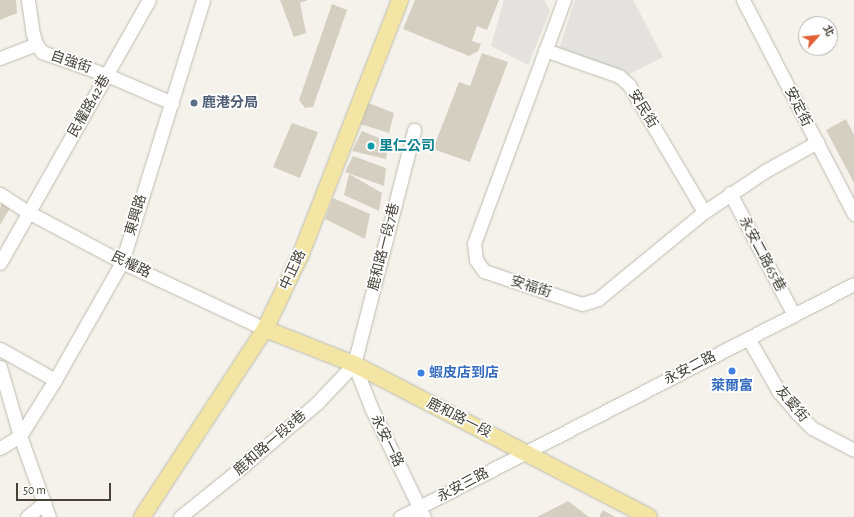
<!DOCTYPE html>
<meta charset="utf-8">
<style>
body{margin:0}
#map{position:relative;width:854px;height:517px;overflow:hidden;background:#f4f2eb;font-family:"Alegreya Sans","Noto Sans TC",sans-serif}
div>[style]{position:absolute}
.parking>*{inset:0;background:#e3e2df}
.building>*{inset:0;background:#d4cfc1}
.roads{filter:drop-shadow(0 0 1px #bebaae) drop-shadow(0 0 1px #bebaae)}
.minor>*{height:13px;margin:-6.5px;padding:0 6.5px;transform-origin:6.5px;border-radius:6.5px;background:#fff}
.major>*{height:16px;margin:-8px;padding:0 8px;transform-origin:8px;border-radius:8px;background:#f3e5a4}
.dots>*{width:11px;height:11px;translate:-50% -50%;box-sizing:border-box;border:2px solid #fff;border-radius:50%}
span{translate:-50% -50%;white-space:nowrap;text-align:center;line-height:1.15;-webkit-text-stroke:3.5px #fff;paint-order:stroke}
.street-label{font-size:14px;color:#474339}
.service-label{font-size:14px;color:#4e5e75;font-weight:700}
.left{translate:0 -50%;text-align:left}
.culture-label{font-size:14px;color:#0d838f;font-weight:700}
.shop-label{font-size:14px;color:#366cbe;font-weight:700}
.north{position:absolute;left:798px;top:16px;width:40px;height:40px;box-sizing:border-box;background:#fff;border:1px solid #b5b4b0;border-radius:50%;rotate:63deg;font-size:11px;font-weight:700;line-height:16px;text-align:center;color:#474339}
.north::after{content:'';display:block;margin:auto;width:14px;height:18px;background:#e35f33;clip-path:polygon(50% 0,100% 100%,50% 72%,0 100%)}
.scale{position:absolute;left:16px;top:483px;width:95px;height:18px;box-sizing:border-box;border:2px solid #474339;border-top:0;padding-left:5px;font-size:12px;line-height:14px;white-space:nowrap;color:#474339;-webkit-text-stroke:3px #fff;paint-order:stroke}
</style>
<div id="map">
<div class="parking">
<div style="clip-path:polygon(504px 0,544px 0,550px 11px,528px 65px,491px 46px)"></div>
<div style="clip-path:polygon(575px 0,633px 0,663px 57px,629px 74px,558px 52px)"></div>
</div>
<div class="building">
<div style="clip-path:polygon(0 0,16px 0,17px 13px,0 20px)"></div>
<div style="clip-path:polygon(280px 0,308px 0,300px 3px,306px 33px,294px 37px)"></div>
<div style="clip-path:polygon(415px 0,499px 0,487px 30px,477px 26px,472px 41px,481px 44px,478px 51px,469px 56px,403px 29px)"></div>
<div style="clip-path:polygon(332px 4px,347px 10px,313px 107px,305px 108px,299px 100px)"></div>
<div style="clip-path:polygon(482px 53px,508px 62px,470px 162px,433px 149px,459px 82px,470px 86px)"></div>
<div style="clip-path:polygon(366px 102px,394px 113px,389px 133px,357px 123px)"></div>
<div style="clip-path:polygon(846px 119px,854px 135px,854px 183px,826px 130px)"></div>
<div style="clip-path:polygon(292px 123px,318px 132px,300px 178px,273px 167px)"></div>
<div style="clip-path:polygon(362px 131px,389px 142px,386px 159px,352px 151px)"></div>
<div style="clip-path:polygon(353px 156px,386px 168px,384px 186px,345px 172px)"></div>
<div style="clip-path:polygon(349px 174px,382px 193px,379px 211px,344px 195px)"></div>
<div style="clip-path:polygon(333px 198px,370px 214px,365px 239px,325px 219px)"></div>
<div style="clip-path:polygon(4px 200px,12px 205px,0 225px,0 208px)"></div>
<div style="clip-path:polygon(568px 501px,589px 517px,537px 517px)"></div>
<div style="clip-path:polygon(603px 510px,615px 517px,599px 517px)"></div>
</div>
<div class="roads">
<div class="minor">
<div style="left:28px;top:0;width:34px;rotate:82deg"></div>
<div style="left:33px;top:34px;width:10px;rotate:73deg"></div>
<div style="left:36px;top:44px;width:10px;rotate:53deg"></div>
<div style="left:42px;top:52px;width:69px;rotate:19.5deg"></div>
<div style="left:107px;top:75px;width:71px;rotate:23.3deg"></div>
<div style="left:564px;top:0;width:259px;rotate:110.3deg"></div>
<div style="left:474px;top:243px;width:17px;rotate:83deg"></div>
<div style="left:476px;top:260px;width:14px;rotate:54deg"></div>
<div style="left:484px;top:271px;width:103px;rotate:18.6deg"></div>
<div style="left:582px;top:304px;width:17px;rotate:-17deg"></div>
<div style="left:598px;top:299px;width:137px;rotate:-39.4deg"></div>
<div style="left:704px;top:212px;width:73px;rotate:-33.9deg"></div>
<div style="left:765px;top:171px;width:60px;rotate:-29.1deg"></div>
<div style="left:743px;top:0;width:241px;rotate:62.6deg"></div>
<div style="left:545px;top:50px;width:78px;rotate:19.4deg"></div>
<div style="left:619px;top:76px;width:13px;rotate:42deg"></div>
<div style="left:629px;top:85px;width:147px;rotate:59.4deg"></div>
<div style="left:0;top:58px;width:39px;rotate:-21deg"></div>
<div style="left:730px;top:193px;width:138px;rotate:62.3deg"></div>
<div style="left:0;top:194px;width:33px;rotate:33deg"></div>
<div style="left:28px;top:212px;width:106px;rotate:28deg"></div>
<div style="left:122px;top:262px;width:158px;rotate:25.1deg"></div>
<div style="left:0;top:263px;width:302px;rotate:-60.5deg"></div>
<div style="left:748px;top:338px;width:62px;rotate:60.1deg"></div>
<div style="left:779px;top:392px;width:28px;rotate:49deg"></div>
<div style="left:797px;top:413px;width:21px;rotate:45deg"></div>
<div style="left:812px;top:428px;width:47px;rotate:27.6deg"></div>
<div style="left:0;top:349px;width:63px;rotate:29.4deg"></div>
<div style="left:354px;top:364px;width:49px;rotate:68.6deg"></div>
<div style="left:372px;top:410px;width:119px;rotate:64.1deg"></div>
<div style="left:0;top:367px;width:72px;rotate:73.8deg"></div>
<div style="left:20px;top:436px;width:86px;rotate:70.3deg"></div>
<div style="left:0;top:448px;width:23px;rotate:-31deg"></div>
<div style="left:20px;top:436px;width:66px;rotate:-58deg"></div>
<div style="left:55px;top:380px;width:136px;rotate:-60.4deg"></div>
<div style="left:122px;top:262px;width:274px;rotate:-72.8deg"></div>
<div style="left:27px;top:517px;width:23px;rotate:-40deg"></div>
<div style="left:180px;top:517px;width:65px;rotate:-38.8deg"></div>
<div style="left:231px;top:476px;width:113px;rotate:-40.3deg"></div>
<div style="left:317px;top:403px;width:54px;rotate:-46.5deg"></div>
<div style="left:354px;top:364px;width:242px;rotate:-75.6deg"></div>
<div style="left:400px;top:517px;width:510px;rotate:-27.17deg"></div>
</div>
<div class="major">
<div style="left:265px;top:329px;width:96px;rotate:21.5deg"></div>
<div style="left:354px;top:364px;width:332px;rotate:27.4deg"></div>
<div style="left:142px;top:517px;width:225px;rotate:-56.8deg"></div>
<div style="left:265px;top:329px;width:83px;rotate:-64.4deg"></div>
<div style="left:301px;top:254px;width:273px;rotate:-68.7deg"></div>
</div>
</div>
<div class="dots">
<div style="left:194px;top:103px;background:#5c6f8a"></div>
<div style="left:371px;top:146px;background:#0f9aa8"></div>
<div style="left:732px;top:371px;background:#3f7fe0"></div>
<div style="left:421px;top:373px;background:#3f7fe0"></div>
</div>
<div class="street-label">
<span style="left:71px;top:62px;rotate:19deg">自強街</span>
<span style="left:89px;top:106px;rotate:-60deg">民權路42巷</span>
<span style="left:798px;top:107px;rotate:63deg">安定街</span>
<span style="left:643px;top:109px;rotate:59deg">安民街</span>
<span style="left:136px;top:215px;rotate:-73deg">東興路</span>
<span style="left:384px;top:247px;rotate:-76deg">鹿和路一段7巷</span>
<span style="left:762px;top:254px;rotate:62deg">永安二路65巷</span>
<span style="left:131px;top:265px;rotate:26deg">民權路</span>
<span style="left:293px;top:270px;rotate:-65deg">中正路</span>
<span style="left:531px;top:287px;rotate:18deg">安福街</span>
<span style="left:690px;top:368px;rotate:-27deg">永安二路</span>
<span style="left:792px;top:404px;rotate:50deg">友愛街</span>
<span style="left:459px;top:418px;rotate:27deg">鹿和路一段</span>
<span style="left:387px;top:441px;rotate:64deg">永安一路</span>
<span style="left:270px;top:443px;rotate:-41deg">鹿和路一段8巷</span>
<span style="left:463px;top:485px;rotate:-28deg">永安三路</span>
</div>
<div class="service-label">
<span class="left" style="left:202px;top:103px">鹿港分局</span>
</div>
<div class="culture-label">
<span class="left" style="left:379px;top:146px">里仁公司</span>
</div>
<div class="shop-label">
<span class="left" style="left:429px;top:373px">蝦皮店到店</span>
<span style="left:732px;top:386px">萊爾富</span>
</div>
<div class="north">北</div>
<div class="scale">50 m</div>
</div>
